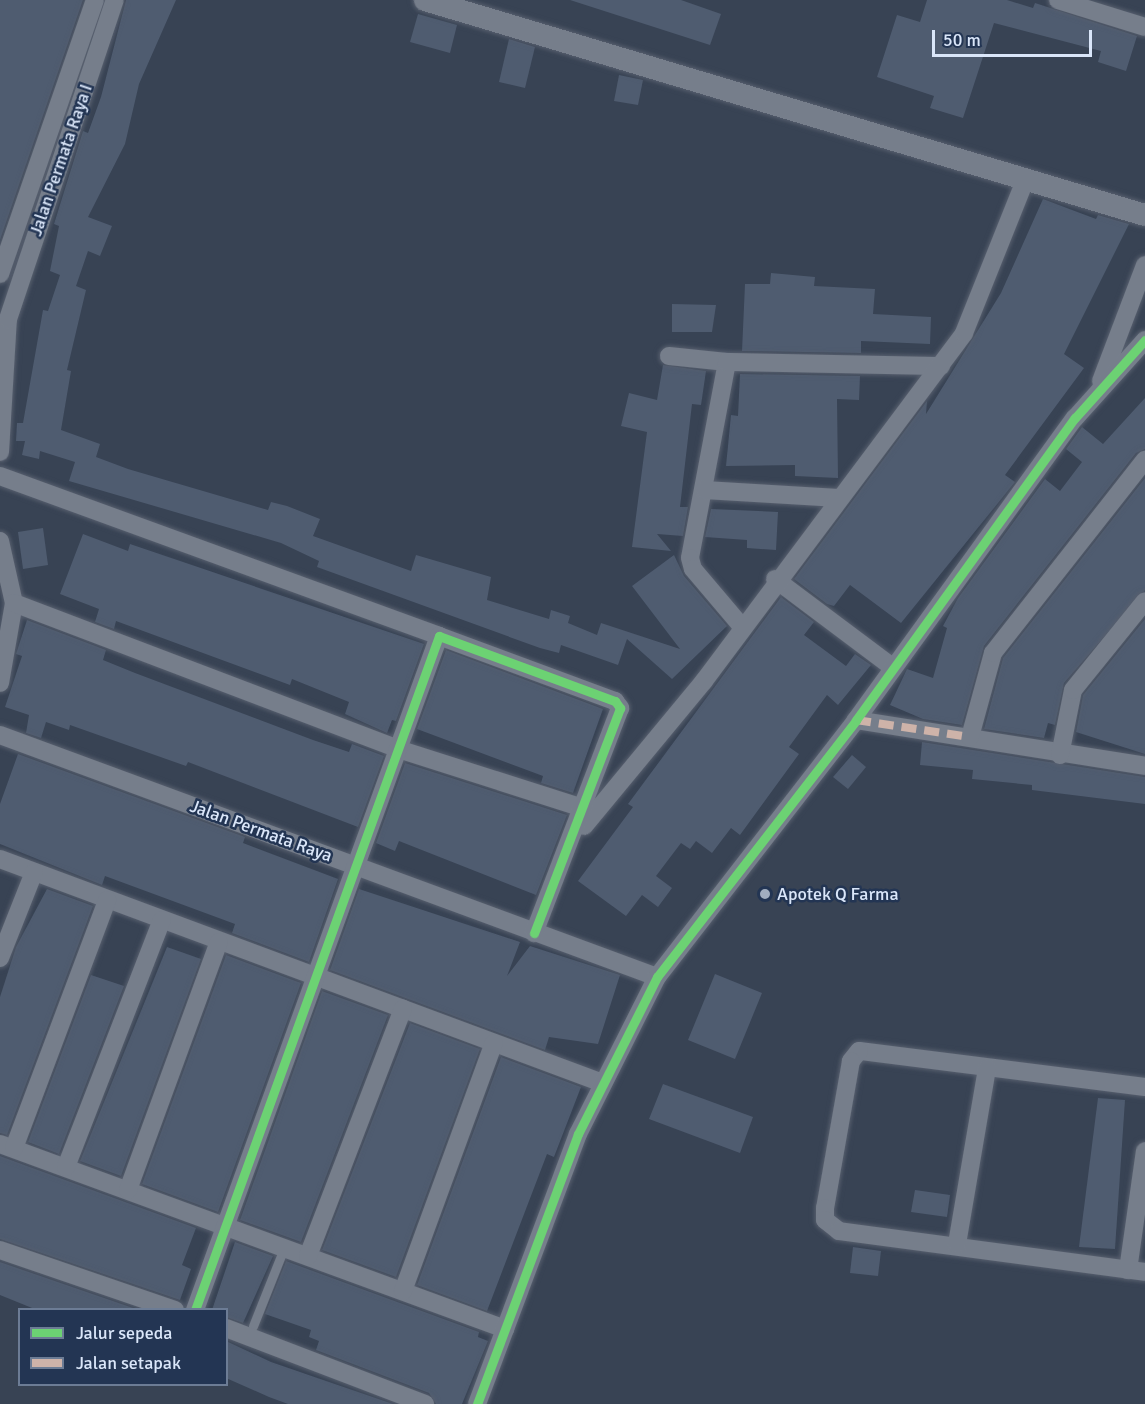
<!DOCTYPE html>
<style>
body{margin:0}
#map{position:relative;width:1145px;height:1404px;overflow:hidden;background:#384354;font-family:Signika,sans-serif}
div>[style]{position:absolute}
.building>*{inset:0;background:#4f5c70}
.roads{filter:drop-shadow(0 0 2px #575f6e) drop-shadow(0 0 2px #575f6e)}
.service>*{height:9px;margin:-4.5px;padding:0 4.5px;transform-origin:4.5px;border-radius:4.5px;background:#767e8b}
.minor>*{height:18px;margin:-9px;padding:0 9px;transform-origin:9px;border-radius:9px;background:#767e8b}
.tertiary>*{height:22px;margin:-11px;padding:0 11px;transform-origin:11px;border-radius:11px;background:#767e8b}
.quiet>*{height:8px;margin-top:-4px;transform-origin:0;background:repeating-linear-gradient(90deg,#ceb3a9 0 15px,transparent 0 23px)}
.cycleway>*{height:9px;margin:-4.5px;padding:0 4.5px;transform-origin:4.5px;border-radius:4.5px;background:#6cd273}
.dots>*{width:16px;height:16px;translate:-50% -50%;box-sizing:border-box;border:3px solid #233553;border-radius:50%}
span{translate:-50% -50%;white-space:nowrap;text-align:center;line-height:1.15;-webkit-text-stroke:5px #233553;paint-order:stroke}
.street-label{font-size:18px;color:#dae6f9}
.poi-label{font-size:18px;color:#dae6f9}
.left{translate:0 -50%;text-align:left}
.legend{position:absolute;left:18px;top:1308px;width:210px;height:78px;box-sizing:border-box;background:#233553;border:2px solid #6c7c95;margin:0;padding:8px 10px;list-style:none;font-size:18px;color:#dae6f9}
.legend li{display:flex;align-items:center;gap:12px;height:30px}
.legend b{width:30px;border:2px solid #6c7c95}
.scale{position:absolute;left:932px;top:30px;width:160px;height:27px;box-sizing:border-box;border:3px solid #dae6f9;border-top:0;padding-left:8px;font-size:18px;line-height:21px;white-space:nowrap;color:#dae6f9;-webkit-text-stroke:4px #233553;paint-order:stroke}
</style>
<div id="map">
<div class="building">
<div style="clip-path:polygon(0 0,83px 0,0 240px)"></div>
<div style="clip-path:polygon(126px 0,176px 0,139px 84px,125px 144px,88px 217px,112px 226px,100px 256px,88px 251px,76px 286px,86px 290px,67px 370px,71px 371px,61px 430px,100px 444px,96px 457px,128px 469px,268px 510px,271px 502px,287px 506px,320px 519px,313px 536px,411px 571px,416px 555px,491px 577px,487px 600px,549px 619px,551px 610px,570px 616px,568px 623px,597px 635px,601px 623px,680px 649px,632px 586px,674px 555px,684px 576px,727px 626px,672px 679px,627px 639px,618px 665px,561px 645px,559px 653px,540px 648px,317px 567px,319px 561px,281px 543px,69px 481px,75px 462px,40px 451px,39px 459px,22px 455px,25px 441px,16px 441px,17px 423px,23px 423px,43px 310px,48px 311px,60px 275px,50px 271px,59px 226px,54px 224px,83px 131px,88px 133px,101px 97px)"></div>
<div style="clip-path:polygon(570px 0,681px 0,721px 14px,710px 45px)"></div>
<div style="clip-path:polygon(927px 0,1007px 0,1033px 8px,1035px 3px,1137px 36px,1126px 71px,1098px 62px,1101px 51px,994px 23px,963px 118px,930px 108px,934px 96px,877px 77px,897px 15px,920px 22px)"></div>
<div style="clip-path:polygon(418px 14px,457px 25px,450px 53px,410px 42px)"></div>
<div style="clip-path:polygon(509px 39px,535px 47px,525px 88px,499px 82px)"></div>
<div style="clip-path:polygon(619px 75px,643px 80px,638px 105px,614px 101px)"></div>
<div style="clip-path:polygon(1043px 199px,1096px 219px,1098px 215px,1129px 224px,1064px 354px,1084px 368px,1005px 475px,1015px 482px,901px 623px,850px 585px,834px 606px,827px 604px,794px 579px,927px 401px,926px 414px,1001px 293px)"></div>
<div style="clip-path:polygon(771px 273px,815px 277px,814px 286px,875px 289px,873px 314px,931px 317px,930px 344px,861px 341px,861px 353px,742px 351px,745px 284px,770px 284px)"></div>
<div style="clip-path:polygon(672px 304px,716px 305px,712px 332px,672px 332px)"></div>
<div style="clip-path:polygon(663px 365px,706px 371px,701px 405px,692px 404px,680px 507px,688px 507px,683px 536px,657px 534px,671px 551px,632px 547px,647px 432px,621px 426px,629px 393px,657px 400px)"></div>
<div style="clip-path:polygon(740px 374px,860px 376px,859px 400px,837px 399px,838px 478px,795px 476px,795px 465px,726px 466px,731px 415px,738px 416px)"></div>
<div style="clip-path:polygon(1145px 398px,1145px 449px,1136px 453px,984px 646px,962px 725px,923px 719px,890px 705px,907px 669px,933px 678px,947px 628px,943px 626px,958px 598px,1045px 479px,1060px 491px,1082px 462px,1066px 449px,1082px 427px,1103px 444px)"></div>
<div style="clip-path:polygon(1145px 478px,1145px 590px,1064px 683px,1055px 725px,1048px 723px,1044px 738px,984px 729px,1003px 658px)"></div>
<div style="clip-path:polygon(711px 509px,778px 512px,776px 550px,747px 548px,747px 540px,705px 537px)"></div>
<div style="clip-path:polygon(43px 528px,48px 565px,23px 569px,18px 532px)"></div>
<div style="clip-path:polygon(83px 534px,128px 551px,130px 544px,424px 644px,396px 721px,392px 720px,387px 733px,345px 714px,349px 702px,292px 679px,290px 685px,116px 621px,114px 629px,95px 622px,99px 609px,60px 594px)"></div>
<div style="clip-path:polygon(781px 597px,814px 622px,804px 635px,846px 666px,855px 654px,871px 665px,838px 705px,827px 695px,789px 747px,799px 754px,740px 835px,731px 828px,712px 853px,696px 841px,690px 849px,681px 843px,656px 876px,672px 888px,658px 907px,642px 895px,626px 916px,578px 881px,633px 807px,628px 804px)"></div>
<div style="clip-path:polygon(1145px 619px,1145px 754px,1076px 732px,1083px 695px)"></div>
<div style="clip-path:polygon(27px 620px,106px 650px,103px 660px,135px 673px,313px 740px,349px 752px,352px 744px,384px 756px,358px 827px,188px 762px,186px 766px,70px 725px,69px 730px,46px 722px,41px 738px,26px 733px,29px 715px,5px 707px,22px 656px,16px 654px)"></div>
<div style="clip-path:polygon(446px 650px,603px 709px,573px 793px,541px 783px,543px 776px,417px 729px)"></div>
<div style="clip-path:polygon(922px 742px,1145px 777px,1145px 804px,1032px 790px,1032px 785px,972px 779px,973px 770px,920px 765px)"></div>
<div style="clip-path:polygon(18px 754px,245px 837px,243px 843px,338px 879px,309px 962px,232px 933px,235px 924px,105px 876px,102px 885px,0 844px,0 804px)"></div>
<div style="clip-path:polygon(852px 755px,866px 767px,848px 789px,833px 777px)"></div>
<div style="clip-path:polygon(405px 763px,567px 815px,536px 895px,399px 841px,395px 851px,376px 843px)"></div>
<div style="clip-path:polygon(47px 889px,93px 906px,7px 1135px,0 1133px,0 997px,16px 947px)"></div>
<div style="clip-path:polygon(359px 889px,520px 942px,507px 976px,530px 946px,620px 975px,598px 1044px,549px 1037px,545px 1050px,330px 970px)"></div>
<div style="clip-path:polygon(167px 947px,201px 959px,121px 1176px,80px 1161px)"></div>
<div style="clip-path:polygon(226px 955px,301px 983px,218px 1212px,142px 1184px)"></div>
<div style="clip-path:polygon(715px 974px,762px 993px,735px 1059px,688px 1040px)"></div>
<div style="clip-path:polygon(91px 975px,124px 986px,59px 1154px,28px 1142px)"></div>
<div style="clip-path:polygon(322px 991px,388px 1015px,301px 1242px,240px 1220px)"></div>
<div style="clip-path:polygon(410px 1023px,480px 1049px,396px 1277px,322px 1250px)"></div>
<div style="clip-path:polygon(501px 1057px,581px 1087px,554px 1157px,547px 1154px,487px 1311px,417px 1285px)"></div>
<div style="clip-path:polygon(663px 1084px,753px 1117px,740px 1153px,649px 1119px)"></div>
<div style="clip-path:polygon(1098px 1098px,1125px 1100px,1115px 1249px,1079px 1247px)"></div>
<div style="clip-path:polygon(0 1156px,196px 1228px,182px 1265px,191px 1269px,180px 1300px,0 1239px)"></div>
<div style="clip-path:polygon(915px 1190px,950px 1195px,947px 1217px,911px 1212px)"></div>
<div style="clip-path:polygon(235px 1242px,273px 1256px,243px 1323px,226px 1317px,226px 1310px,212px 1310px)"></div>
<div style="clip-path:polygon(853px 1247px,881px 1251px,878px 1276px,850px 1273px)"></div>
<div style="clip-path:polygon(286px 1261px,479px 1332px,478px 1337px,488px 1341px,462px 1404px,436px 1404px,429px 1393px,316px 1350px,319px 1341px,309px 1337px,311px 1330px,265px 1314px)"></div>
<div style="clip-path:polygon(0 1262px,139px 1310px,37px 1310px,0 1295px)"></div>
<div style="clip-path:polygon(226px 1341px,271px 1362px,393px 1404px,288px 1404px,269px 1397px,226px 1378px)"></div>
</div>
<div class="roads">
<div class="service">
<div style="left:253px;top:1326px;width:84px;rotate:-68.3deg"></div>
</div>
<div class="minor">
<div style="left:1058px;top:0;width:91px;rotate:17.2deg"></div>
<div style="left:0;top:274px;width:290px;rotate:-70.9deg"></div>
<div style="left:669px;top:356px;width:58px;rotate:5.9deg"></div>
<div style="left:727px;top:362px;width:199px;rotate:100.7deg"></div>
<div style="left:690px;top:558px;width:11px;rotate:75deg"></div>
<div style="left:693px;top:569px;width:77px;rotate:49.7deg"></div>
<div style="left:727px;top:362px;width:214px;rotate:1.1deg"></div>
<div style="left:1101px;top:381px;width:124px;rotate:-69.2deg"></div>
<div style="left:0;top:452px;width:133px;rotate:-86.6deg"></div>
<div style="left:8px;top:319px;width:336px;rotate:-71.5deg"></div>
<div style="left:0;top:476px;width:467px;rotate:20deg"></div>
<div style="left:705px;top:490px;width:133px;rotate:3.4deg"></div>
<div style="left:0;top:541px;width:64px;rotate:77.3deg"></div>
<div style="left:14px;top:603px;width:81px;rotate:99.9deg"></div>
<div style="left:775px;top:579px;width:146px;rotate:36.9deg"></div>
<div style="left:14px;top:603px;width:411px;rotate:20.8deg"></div>
<div style="left:398px;top:749px;width:197px;rotate:17.7deg"></div>
<div style="left:856px;top:720px;width:293px;rotate:9deg"></div>
<div style="left:0;top:735px;width:700px;rotate:20.22deg"></div>
<div style="left:970px;top:737px;width:87px;rotate:-74.7deg"></div>
<div style="left:993px;top:653px;width:246px;rotate:-51.8deg"></div>
<div style="left:1060px;top:755px;width:66px;rotate:-78.7deg"></div>
<div style="left:1073px;top:690px;width:114px;rotate:-51deg"></div>
<div style="left:584px;top:826px;width:188px;rotate:-50.4deg"></div>
<div style="left:704px;top:681px;width:434px;rotate:-53.2deg"></div>
<div style="left:964px;top:333px;width:167px;rotate:-68.2deg"></div>
<div style="left:0;top:859px;width:640px;rotate:20.39deg"></div>
<div style="left:0;top:958px;width:92px;rotate:-68.4deg"></div>
<div style="left:1145px;top:1087px;width:288px;rotate:-172.8deg"></div>
<div style="left:859px;top:1051px;width:13px;rotate:129deg"></div>
<div style="left:851px;top:1061px;width:149px;rotate:100deg"></div>
<div style="left:825px;top:1208px;width:12px;rotate:90deg"></div>
<div style="left:825px;top:1220px;width:18px;rotate:38deg"></div>
<div style="left:839px;top:1231px;width:309px;rotate:7.6deg"></div>
<div style="left:0;top:1144px;width:538px;rotate:20.12deg"></div>
<div style="left:14px;top:1148px;width:265px;rotate:-69.4deg"></div>
<div style="left:66px;top:1167px;width:265px;rotate:-68.8deg"></div>
<div style="left:128px;top:1190px;width:264px;rotate:-69.9deg"></div>
<div style="left:957px;top:1244px;width:178px;rotate:-80.3deg"></div>
<div style="left:0;top:1250px;width:185px;rotate:18.9deg"></div>
<div style="left:308px;top:1256px;width:265px;rotate:-69deg"></div>
<div style="left:1128px;top:1270px;width:120px;rotate:-81.9deg"></div>
<div style="left:403px;top:1291px;width:264px;rotate:-69.9deg"></div>
<div style="left:195px;top:1310px;width:717px;rotate:-70.1deg"></div>
<div style="left:439px;top:636px;width:188px;rotate:20.3deg"></div>
<div style="left:615px;top:701px;width:9px;rotate:54deg"></div>
<div style="left:620px;top:708px;width:241px;rotate:110.9deg"></div>
<div style="left:226px;top:1328px;width:213px;rotate:20.9deg"></div>
<div style="left:477px;top:1404px;width:288px;rotate:-69.5deg"></div>
<div style="left:578px;top:1134px;width:176px;rotate:-63.3deg"></div>
<div style="left:657px;top:977px;width:325px;rotate:-52.2deg"></div>
<div style="left:856px;top:720px;width:373px;rotate:-54.1deg"></div>
<div style="left:1075px;top:418px;width:105px;rotate:-48.1deg"></div>
</div>
<div class="tertiary">
<div style="left:425px;top:0;width:751px;rotate:16.63deg"></div>
</div>
</div>
<div class="quiet">
<div style="left:856px;top:720px;width:115px;rotate:8.5deg"></div>
</div>
<div class="cycleway">
<div style="left:195px;top:1310px;width:717px;rotate:-70.1deg"></div>
<div style="left:439px;top:636px;width:188px;rotate:20.3deg"></div>
<div style="left:615px;top:701px;width:9px;rotate:54deg"></div>
<div style="left:620px;top:708px;width:241px;rotate:110.9deg"></div>
<div style="left:477px;top:1404px;width:288px;rotate:-69.5deg"></div>
<div style="left:578px;top:1134px;width:176px;rotate:-63.3deg"></div>
<div style="left:657px;top:977px;width:325px;rotate:-52.2deg"></div>
<div style="left:856px;top:720px;width:373px;rotate:-54.1deg"></div>
<div style="left:1075px;top:418px;width:105px;rotate:-48.1deg"></div>
</div>
<div class="dots">
<div style="left:765px;top:894px;background:#a1adbf"></div>
</div>
<div class="street-label">
<span style="left:61px;top:160px;rotate:-71deg">Jalan Permata Raya I</span>
<span style="left:261px;top:831px;rotate:20deg">Jalan Permata Raya</span>
</div>
<div class="poi-label">
<span class="left" style="left:777px;top:894px">Apotek Q Farma</span>
</div>
<ul class="legend">
<li><b style="height:8px;background:#6cd273"></b>Jalur sepeda</li>
<li><b style="height:8px;background:#ceb3a9"></b>Jalan setapak</li>
</ul>
<div class="scale">50 m</div>
</div>
